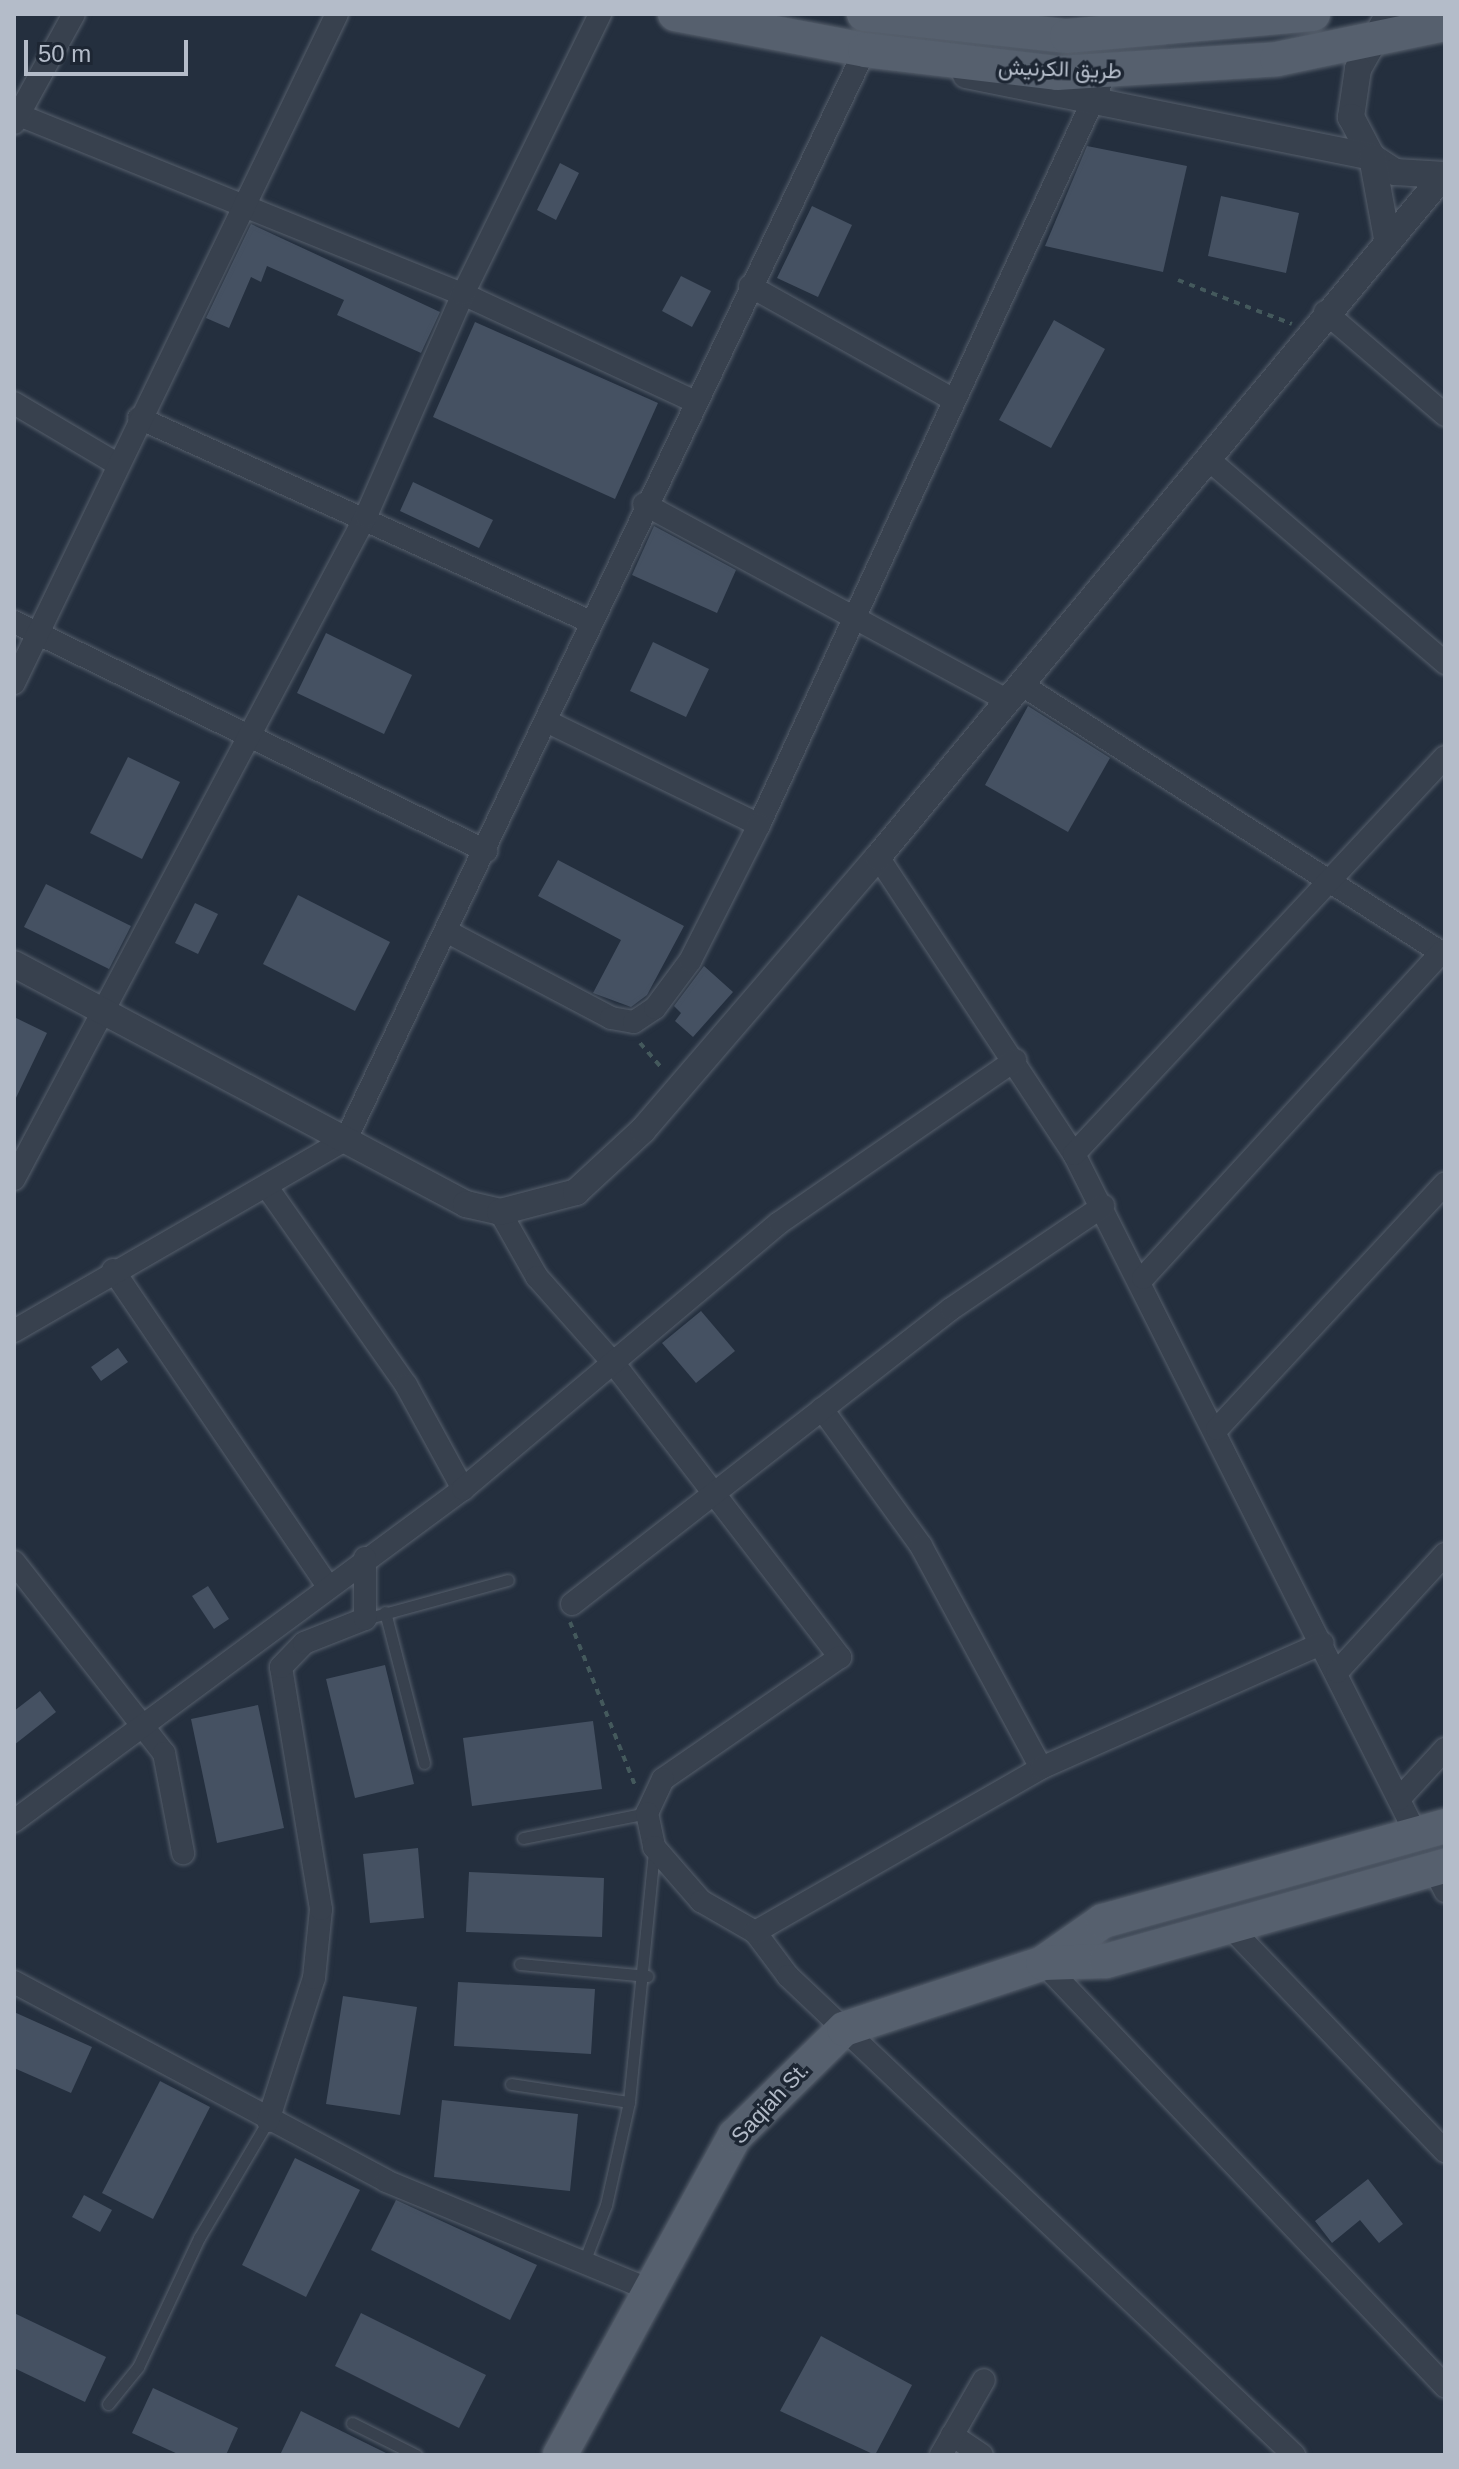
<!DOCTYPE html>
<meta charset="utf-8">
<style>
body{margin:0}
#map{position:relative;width:1459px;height:2469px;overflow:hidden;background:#242f3e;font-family:Helvetica,Vazirmatn,sans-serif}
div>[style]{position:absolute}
.building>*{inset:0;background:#455162}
.path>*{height:4px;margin-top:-2px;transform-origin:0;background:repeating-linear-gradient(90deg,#44595c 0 6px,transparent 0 12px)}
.roads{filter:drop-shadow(0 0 2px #565f6c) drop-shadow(0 0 2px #565f6c)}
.service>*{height:11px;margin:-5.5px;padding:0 5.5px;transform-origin:5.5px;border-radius:5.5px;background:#38414e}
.minor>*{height:22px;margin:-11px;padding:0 11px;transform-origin:11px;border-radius:11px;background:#38414e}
.tertiary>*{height:26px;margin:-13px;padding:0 13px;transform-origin:13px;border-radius:13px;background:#38414e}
.primary>*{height:34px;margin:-17px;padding:0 17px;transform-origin:17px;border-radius:17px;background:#56606e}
span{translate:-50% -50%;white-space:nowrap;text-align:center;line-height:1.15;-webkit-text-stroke:7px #1d2633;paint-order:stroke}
.street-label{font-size:22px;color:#b4bcc9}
.frame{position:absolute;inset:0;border:16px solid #b4bcc9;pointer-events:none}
.scale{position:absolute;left:24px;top:40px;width:164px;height:36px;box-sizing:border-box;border:4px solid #b4bcc9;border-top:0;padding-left:10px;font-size:24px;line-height:28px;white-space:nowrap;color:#b4bcc9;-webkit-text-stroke:6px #1d2633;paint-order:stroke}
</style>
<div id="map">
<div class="building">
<div style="clip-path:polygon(1087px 146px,1187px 166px,1163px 272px,1045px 246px)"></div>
<div style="clip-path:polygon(560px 163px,579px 173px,556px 220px,537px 210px)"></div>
<div style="clip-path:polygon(1221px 196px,1299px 213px,1286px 273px,1208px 256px)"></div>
<div style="clip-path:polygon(812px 206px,852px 225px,818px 297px,777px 278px)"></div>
<div style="clip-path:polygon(251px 224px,440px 312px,421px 353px,337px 315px,344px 300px,267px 266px,261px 282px,251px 277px,229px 328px,206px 318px)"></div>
<div style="clip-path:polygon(681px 276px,711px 291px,692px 327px,662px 311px)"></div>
<div style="clip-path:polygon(1054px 320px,1105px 349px,1051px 448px,999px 420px)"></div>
<div style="clip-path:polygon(475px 322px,658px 403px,615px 499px,433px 417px)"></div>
<div style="clip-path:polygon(413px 482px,493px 520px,479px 548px,400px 511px)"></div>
<div style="clip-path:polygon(654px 526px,736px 570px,717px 613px,632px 575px)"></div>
<div style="clip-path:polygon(326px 633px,412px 675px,384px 734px,297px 693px)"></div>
<div style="clip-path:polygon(653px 642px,709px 669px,686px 717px,630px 691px)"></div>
<div style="clip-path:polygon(1028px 706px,1110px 758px,1068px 832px,985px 785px)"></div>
<div style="clip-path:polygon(128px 757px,180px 782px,142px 859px,90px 833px)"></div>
<div style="clip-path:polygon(558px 860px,684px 926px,647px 995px,631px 1007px,593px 993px,621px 940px,538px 896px)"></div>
<div style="clip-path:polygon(46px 884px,131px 926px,109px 969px,24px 927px)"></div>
<div style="clip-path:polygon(298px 895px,390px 942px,355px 1011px,263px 964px)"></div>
<div style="clip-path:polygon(195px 903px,218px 914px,198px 954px,175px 943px)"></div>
<div style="clip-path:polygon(704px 966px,733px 992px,693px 1037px,675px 1021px,681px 1013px,674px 1006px)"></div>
<div style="clip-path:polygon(14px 1017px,47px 1033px,14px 1102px)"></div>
<div style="clip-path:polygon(701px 1311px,735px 1351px,696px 1383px,662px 1343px)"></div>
<div style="clip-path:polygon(118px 1348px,128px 1362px,101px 1381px,91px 1367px)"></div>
<div style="clip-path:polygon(208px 1586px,229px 1619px,214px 1629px,192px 1596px)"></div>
<div style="clip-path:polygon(385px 1665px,414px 1784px,355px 1798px,326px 1679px)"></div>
<div style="clip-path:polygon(40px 1691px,56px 1712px,14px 1745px,14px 1711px)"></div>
<div style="clip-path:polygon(258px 1705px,284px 1828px,217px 1843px,191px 1719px)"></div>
<div style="clip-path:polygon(593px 1721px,602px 1789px,472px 1806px,463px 1738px)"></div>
<div style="clip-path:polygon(418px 1848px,424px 1918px,370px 1923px,363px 1854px)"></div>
<div style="clip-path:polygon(469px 1872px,604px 1878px,602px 1937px,466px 1932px)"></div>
<div style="clip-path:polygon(458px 1982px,595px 1989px,591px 2054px,454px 2046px)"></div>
<div style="clip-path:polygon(343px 1996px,417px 2007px,400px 2115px,326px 2104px)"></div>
<div style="clip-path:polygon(14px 2012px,92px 2047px,71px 2093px,14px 2068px)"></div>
<div style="clip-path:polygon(160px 2081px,210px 2107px,153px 2219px,102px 2193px)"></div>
<div style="clip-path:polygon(442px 2100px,578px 2114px,570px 2191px,434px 2177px)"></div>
<div style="clip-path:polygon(295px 2158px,360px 2190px,306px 2297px,242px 2265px)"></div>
<div style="clip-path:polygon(1368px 2179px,1403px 2224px,1379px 2243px,1360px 2220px,1332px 2243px,1315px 2221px)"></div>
<div style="clip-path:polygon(84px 2195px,112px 2210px,100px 2232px,72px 2217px)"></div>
<div style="clip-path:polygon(396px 2200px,537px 2265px,510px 2320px,371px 2250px)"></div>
<div style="clip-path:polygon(14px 2313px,106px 2357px,85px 2402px,14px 2368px)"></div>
<div style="clip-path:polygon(361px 2313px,486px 2375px,459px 2428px,335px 2366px)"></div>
<div style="clip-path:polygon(821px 2336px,912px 2385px,875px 2455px,780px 2411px)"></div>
<div style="clip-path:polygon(153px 2388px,238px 2428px,226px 2455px,180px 2455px,132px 2433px)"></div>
<div style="clip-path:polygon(301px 2411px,390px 2455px,280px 2455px)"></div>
</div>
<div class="path">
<div style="left:1178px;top:280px;width:122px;rotate:21.1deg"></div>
<div style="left:640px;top:1043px;width:35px;rotate:49deg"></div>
<div style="left:570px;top:1622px;width:179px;rotate:68.3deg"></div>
</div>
<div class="roads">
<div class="service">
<div style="left:385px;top:1612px;width:156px;rotate:75.5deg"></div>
<div style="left:365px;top:1619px;width:148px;rotate:-15.3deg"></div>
<div style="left:523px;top:1838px;width:126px;rotate:-11.4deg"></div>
<div style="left:520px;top:1964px;width:128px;rotate:5.4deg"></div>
<div style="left:511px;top:2084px;width:119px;rotate:8.7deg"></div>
<div style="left:584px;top:2262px;width:61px;rotate:-68.9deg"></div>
<div style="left:606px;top:2205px;width:106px;rotate:-77.4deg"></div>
<div style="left:629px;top:2102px;width:251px;rotate:-84.3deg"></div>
<div style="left:108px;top:2404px;width:48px;rotate:-51deg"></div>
<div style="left:138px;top:2367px;width:143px;rotate:-64.7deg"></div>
<div style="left:199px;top:2238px;width:136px;rotate:-59.5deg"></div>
<div style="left:352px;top:2423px;width:72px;rotate:26.6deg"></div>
</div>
<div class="minor">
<div style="left:14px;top:113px;width:484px;rotate:22deg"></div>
<div style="left:463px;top:294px;width:255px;rotate:24.9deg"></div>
<div style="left:14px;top:123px;width:124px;rotate:-61.2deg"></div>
<div style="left:750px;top:286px;width:234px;rotate:29.2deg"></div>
<div style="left:1325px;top:312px;width:158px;rotate:40.6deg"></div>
<div style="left:14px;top:403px;width:120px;rotate:30.6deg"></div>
<div style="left:139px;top:418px;width:496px;rotate:24.3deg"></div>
<div style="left:1208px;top:459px;width:313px;rotate:40.7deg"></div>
<div style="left:644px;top:504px;width:414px;rotate:28.4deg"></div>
<div style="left:14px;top:622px;width:525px;rotate:25.88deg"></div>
<div style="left:14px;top:683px;width:743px;rotate:-64.23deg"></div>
<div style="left:1022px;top:685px;width:502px;rotate:32.55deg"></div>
<div style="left:546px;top:721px;width:237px;rotate:26deg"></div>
<div style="left:759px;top:825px;width:829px;rotate:-65.26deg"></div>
<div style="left:878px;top:857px;width:356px;rotate:56.6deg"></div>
<div style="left:1074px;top:1154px;width:761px;rotate:63.3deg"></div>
<div style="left:448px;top:932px;width:184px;rotate:27.8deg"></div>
<div style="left:611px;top:1018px;width:23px;rotate:10deg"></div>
<div style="left:634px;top:1022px;width:25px;rotate:-34deg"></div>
<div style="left:655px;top:1008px;width:59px;rotate:-53.3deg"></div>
<div style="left:690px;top:961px;width:153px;rotate:-63.1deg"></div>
<div style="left:1074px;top:1154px;width:543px;rotate:-46.94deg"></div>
<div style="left:14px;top:1179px;width:751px;rotate:-62.04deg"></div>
<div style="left:366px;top:516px;width:242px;rotate:-66.4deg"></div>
<div style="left:463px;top:294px;width:312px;rotate:-63.9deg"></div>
<div style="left:269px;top:1190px;width:238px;rotate:54.9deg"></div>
<div style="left:406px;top:1385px;width:119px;rotate:61.3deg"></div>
<div style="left:500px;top:1212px;width:75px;rotate:60.4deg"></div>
<div style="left:537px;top:1277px;width:118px;rotate:48.4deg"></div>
<div style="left:615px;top:1365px;width:369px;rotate:52.4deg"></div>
<div style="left:840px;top:1657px;width:215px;rotate:145.4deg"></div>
<div style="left:663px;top:1779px;width:38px;rotate:115deg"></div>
<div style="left:647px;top:1813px;width:35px;rotate:78deg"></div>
<div style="left:654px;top:1847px;width:72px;rotate:49deg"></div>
<div style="left:701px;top:1901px;width:62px;rotate:29.9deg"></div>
<div style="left:755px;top:1932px;width:55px;rotate:53.1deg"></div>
<div style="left:788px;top:1976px;width:697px;rotate:43.43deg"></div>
<div style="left:113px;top:1270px;width:381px;rotate:55.8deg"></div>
<div style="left:1143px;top:1278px;width:441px;rotate:-47.5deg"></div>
<div style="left:14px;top:1331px;width:384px;rotate:-30deg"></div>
<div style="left:346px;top:1139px;width:1206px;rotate:-64.52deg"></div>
<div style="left:822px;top:1409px;width:169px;rotate:54.1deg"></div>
<div style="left:921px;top:1546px;width:252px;rotate:61.6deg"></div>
<div style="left:1217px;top:1429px;width:335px;rotate:-47.1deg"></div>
<div style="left:14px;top:1562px;width:243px;rotate:51.9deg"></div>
<div style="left:164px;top:1753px;width:102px;rotate:79.2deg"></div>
<div style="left:572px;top:1604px;width:480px;rotate:-37.9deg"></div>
<div style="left:951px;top:1309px;width:184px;rotate:-34.1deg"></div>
<div style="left:1337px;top:1672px;width:160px;rotate:-47.5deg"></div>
<div style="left:1399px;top:1799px;width:68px;rotate:-47.4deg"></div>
<div style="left:14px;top:1821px;width:558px;rotate:-36.48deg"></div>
<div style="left:463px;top:1489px;width:413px;rotate:-40.1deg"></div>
<div style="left:779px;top:1223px;width:287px;rotate:-34.6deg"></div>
<div style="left:1434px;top:1869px;width:25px;rotate:63deg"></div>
<div style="left:1229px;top:1926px;width:312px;rotate:46.2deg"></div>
<div style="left:755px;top:1932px;width:330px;rotate:-29.8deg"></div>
<div style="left:1041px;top:1768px;width:308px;rotate:-23.9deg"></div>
<div style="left:1043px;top:1963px;width:584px;rotate:46.46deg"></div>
<div style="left:14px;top:1982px;width:422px;rotate:28.1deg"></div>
<div style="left:386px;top:2181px;width:287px;rotate:22.4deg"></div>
<div style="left:268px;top:2121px;width:150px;rotate:-72.2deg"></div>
<div style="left:314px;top:1978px;width:69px;rotate:-84.2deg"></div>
<div style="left:321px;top:1909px;width:245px;rotate:-99.4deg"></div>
<div style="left:281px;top:1667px;width:33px;rotate:-46deg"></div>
<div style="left:304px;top:1643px;width:66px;rotate:-21.5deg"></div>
<div style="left:365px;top:1619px;width:61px;rotate:-90deg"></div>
<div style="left:952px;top:2435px;width:36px;rotate:34deg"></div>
<div style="left:941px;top:2455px;width:86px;rotate:-60.2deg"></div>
</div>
<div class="tertiary">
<div style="left:1389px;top:14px;width:63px;rotate:119.4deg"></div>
<div style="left:1358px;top:69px;width:49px;rotate:98.3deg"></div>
<div style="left:1351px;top:117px;width:45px;rotate:62.3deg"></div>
<div style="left:1372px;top:157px;width:27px;rotate:33deg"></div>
<div style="left:1395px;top:172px;width:50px;rotate:3.4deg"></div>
<div style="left:966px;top:75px;width:414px;rotate:11.4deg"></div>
<div style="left:1372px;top:157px;width:83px;rotate:79.6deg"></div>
<div style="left:14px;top:964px;width:512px;rotate:27.97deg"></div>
<div style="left:466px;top:1204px;width:35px;rotate:13deg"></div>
<div style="left:500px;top:1212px;width:79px;rotate:-14.7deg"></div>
<div style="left:576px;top:1192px;width:91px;rotate:-42.8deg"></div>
<div style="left:643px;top:1130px;width:360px;rotate:-49.3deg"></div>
<div style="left:878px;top:857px;width:885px;rotate:-50.32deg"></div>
</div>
<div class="primary">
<div style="left:675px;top:14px;width:193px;rotate:10.7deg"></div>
<div style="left:865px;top:50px;width:193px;rotate:6.8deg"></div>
<div style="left:1057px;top:73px;width:220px;rotate:-3.6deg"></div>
<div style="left:1277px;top:59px;width:172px;rotate:-11.8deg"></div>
<div style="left:864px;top:14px;width:204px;rotate:6.2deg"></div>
<div style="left:1067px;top:36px;width:247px;rotate:-5.1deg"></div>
<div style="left:1043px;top:1963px;width:73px;rotate:-35deg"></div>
<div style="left:1103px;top:1921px;width:355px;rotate:-15.5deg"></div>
<div style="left:560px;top:2455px;width:364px;rotate:-61.3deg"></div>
<div style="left:735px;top:2136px;width:153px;rotate:-44.5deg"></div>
<div style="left:844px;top:2029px;width:210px;rotate:-18.3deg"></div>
<div style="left:1043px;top:1963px;width:63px;rotate:-1.8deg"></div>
<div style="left:1106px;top:1961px;width:352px;rotate:-15.7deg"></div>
</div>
</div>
<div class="street-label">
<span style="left:1060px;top:69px;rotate:2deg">طريق الكرنيش</span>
<span style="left:770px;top:2103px;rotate:-47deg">Saqiah St.</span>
</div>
<div class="frame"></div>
<div class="scale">50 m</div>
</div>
